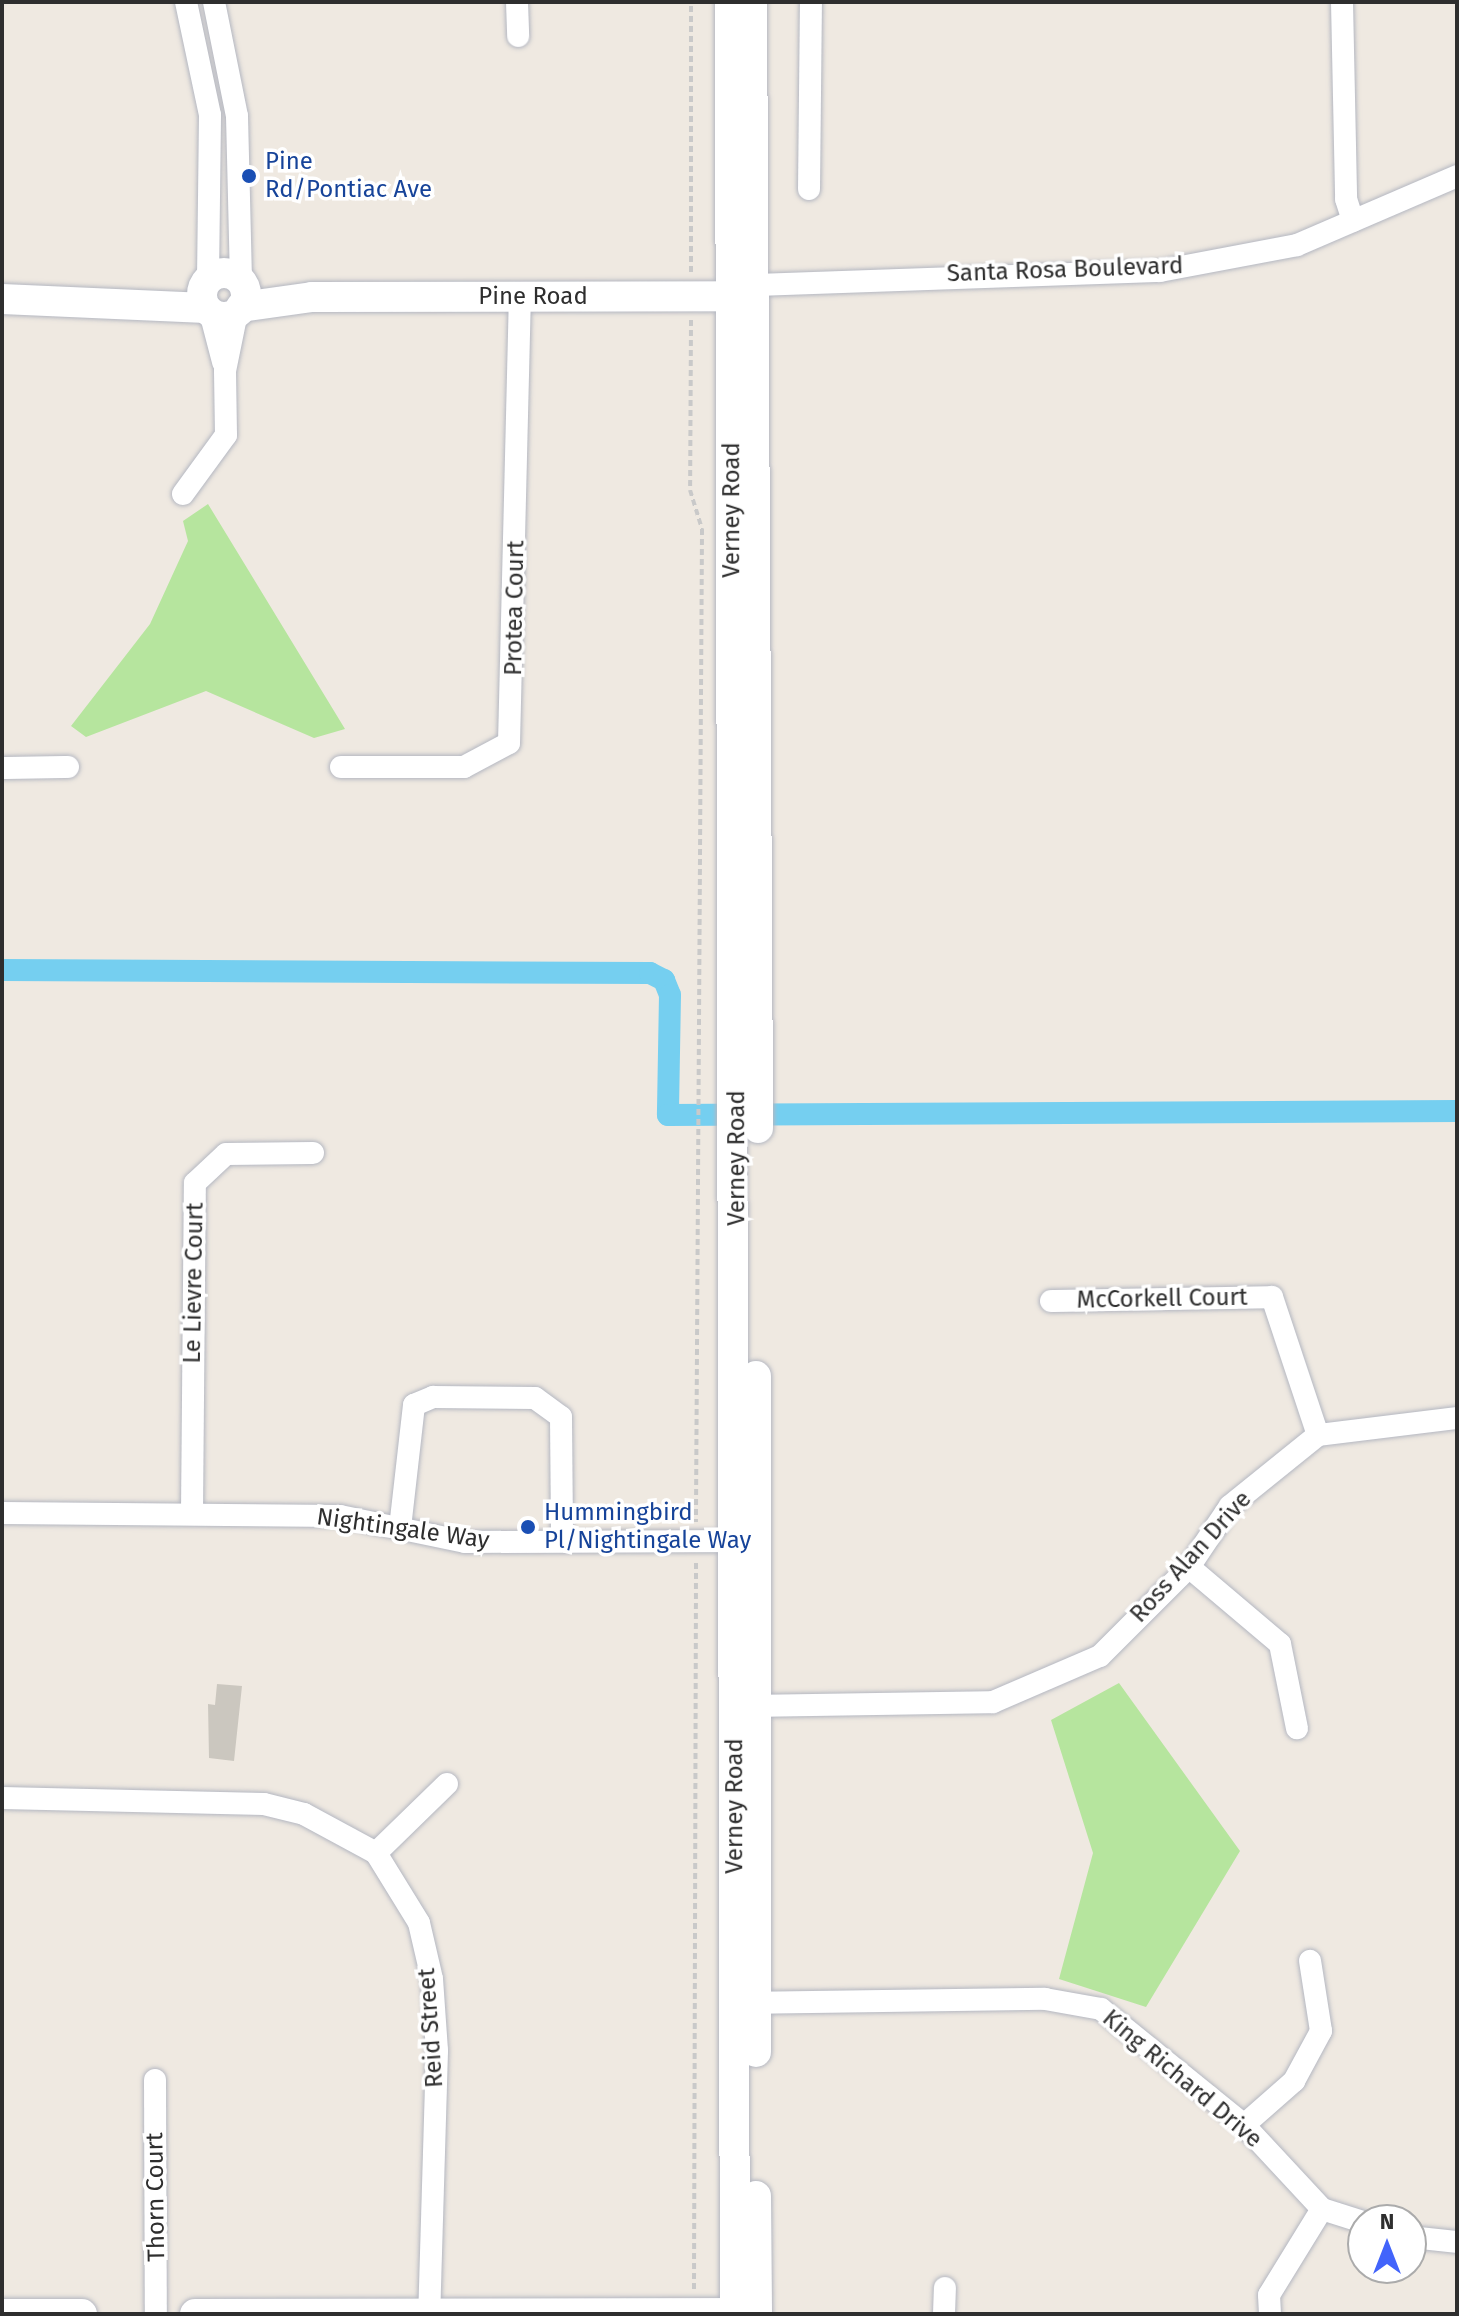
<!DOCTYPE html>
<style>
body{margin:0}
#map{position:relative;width:1459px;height:2316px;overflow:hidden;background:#efe9e1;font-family:"Fira Sans",sans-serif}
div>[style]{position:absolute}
.green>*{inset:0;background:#b6e59e}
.canal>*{height:22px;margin:-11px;padding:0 11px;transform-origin:11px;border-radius:11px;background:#75cff0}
.building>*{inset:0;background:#cbc7bf}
.path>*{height:4px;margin-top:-2px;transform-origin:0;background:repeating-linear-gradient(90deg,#c9c9c9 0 6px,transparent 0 10px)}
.roads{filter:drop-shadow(0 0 2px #b4b7c1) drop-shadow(0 0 2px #b4b7c1)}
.street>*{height:22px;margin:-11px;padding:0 11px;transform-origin:11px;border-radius:11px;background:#fff}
.secondary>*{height:30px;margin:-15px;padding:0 15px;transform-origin:15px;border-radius:15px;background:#fff}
.secondary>.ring{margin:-15px;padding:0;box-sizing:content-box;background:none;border:30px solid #fff;border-radius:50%}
.dots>*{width:22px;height:22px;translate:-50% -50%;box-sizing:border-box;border:4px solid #fff;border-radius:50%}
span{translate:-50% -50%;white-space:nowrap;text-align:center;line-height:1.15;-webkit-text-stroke:7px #fff;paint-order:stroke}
.transit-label{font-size:24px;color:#164399}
.left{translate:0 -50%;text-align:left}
.street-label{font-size:24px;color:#2e2e2e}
.frame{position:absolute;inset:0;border:4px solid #2e2e2e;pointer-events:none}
.north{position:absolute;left:1347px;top:2204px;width:80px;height:80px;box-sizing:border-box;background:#fff;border:2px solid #ababab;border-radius:50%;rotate:0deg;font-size:22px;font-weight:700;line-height:32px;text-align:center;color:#2e2e2e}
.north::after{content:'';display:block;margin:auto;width:28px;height:36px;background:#4264fb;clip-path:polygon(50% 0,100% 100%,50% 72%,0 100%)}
</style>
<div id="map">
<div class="green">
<div style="clip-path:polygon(208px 504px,345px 729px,314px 738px,206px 691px,86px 737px,71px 726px,150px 624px,188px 541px,183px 521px)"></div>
<div style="clip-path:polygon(1119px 1683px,1240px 1851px,1146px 2007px,1059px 1979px,1093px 1853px,1051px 1720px)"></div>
</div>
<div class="canal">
<div style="left:2px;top:970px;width:648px;rotate:0.27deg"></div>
<div style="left:650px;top:973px;width:16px;rotate:27deg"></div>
<div style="left:664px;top:980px;width:16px;rotate:68deg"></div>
<div style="left:670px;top:995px;width:120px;rotate:91deg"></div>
<div style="left:668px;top:1115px;width:789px;rotate:-0.29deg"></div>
</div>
<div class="building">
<div style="clip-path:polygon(217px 1684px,242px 1686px,234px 1761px,209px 1758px,208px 1704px,215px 1705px)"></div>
</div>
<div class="path">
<div style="left:691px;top:272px;width:270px;rotate:-90deg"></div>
<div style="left:691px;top:320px;width:170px;rotate:90.3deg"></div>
<div style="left:690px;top:490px;width:41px;rotate:72.9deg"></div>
<div style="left:702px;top:529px;width:993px;rotate:90.35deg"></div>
<div style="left:694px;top:2289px;width:727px;rotate:-89.84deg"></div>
</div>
<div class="roads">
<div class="street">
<div style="left:186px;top:2px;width:116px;rotate:78deg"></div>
<div style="left:210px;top:115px;width:165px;rotate:90.7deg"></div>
<div style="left:214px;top:2px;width:116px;rotate:78.6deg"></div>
<div style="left:237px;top:116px;width:166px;rotate:88.6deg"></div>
<div style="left:517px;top:2px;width:34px;rotate:88deg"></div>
<div style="left:1342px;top:2px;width:197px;rotate:88.8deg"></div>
<div style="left:1346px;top:199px;width:23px;rotate:72deg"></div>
<div style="left:809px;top:189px;width:187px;rotate:-89.4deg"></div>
<div style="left:753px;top:285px;width:407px;rotate:-2deg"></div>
<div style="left:1160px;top:271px;width:139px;rotate:-10.7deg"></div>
<div style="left:1297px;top:245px;width:174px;rotate:-23.3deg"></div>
<div style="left:210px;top:312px;width:52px;rotate:75.4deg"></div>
<div style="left:183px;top:494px;width:73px;rotate:-53.9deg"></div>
<div style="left:226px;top:435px;width:64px;rotate:-90.9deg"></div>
<div style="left:225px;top:371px;width:60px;rotate:-78.5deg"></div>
<div style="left:341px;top:767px;width:123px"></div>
<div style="left:464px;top:767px;width:51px;rotate:-28.1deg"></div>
<div style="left:509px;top:743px;width:446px;rotate:-88.6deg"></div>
<div style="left:2px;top:768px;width:66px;rotate:-0.9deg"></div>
<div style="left:1051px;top:1301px;width:221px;rotate:-1deg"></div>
<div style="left:1272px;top:1297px;width:145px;rotate:71.6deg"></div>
<div style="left:2px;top:1513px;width:338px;rotate:0.5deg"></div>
<div style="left:340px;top:1516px;width:128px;rotate:11.7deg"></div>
<div style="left:465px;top:1542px;width:281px;rotate:-0.2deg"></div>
<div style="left:192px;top:1513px;width:330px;rotate:-89.5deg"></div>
<div style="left:195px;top:1183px;width:42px;rotate:-43.1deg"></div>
<div style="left:226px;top:1154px;width:87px;rotate:-0.7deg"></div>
<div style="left:400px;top:1528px;width:124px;rotate:-83.5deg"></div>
<div style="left:414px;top:1405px;width:21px;rotate:-23deg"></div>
<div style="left:433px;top:1397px;width:102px;rotate:0.6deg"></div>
<div style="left:535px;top:1398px;width:32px;rotate:36deg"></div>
<div style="left:561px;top:1417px;width:124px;rotate:89.5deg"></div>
<div style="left:1189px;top:1567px;width:119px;rotate:40.2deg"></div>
<div style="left:1280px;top:1644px;width:86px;rotate:78.6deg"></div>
<div style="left:744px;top:1706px;width:249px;rotate:-0.9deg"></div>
<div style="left:993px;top:1702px;width:116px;rotate:-23.3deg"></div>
<div style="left:1100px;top:1656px;width:126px;rotate:-45deg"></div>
<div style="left:1189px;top:1567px;width:73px;rotate:-56.1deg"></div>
<div style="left:1230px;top:1506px;width:113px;rotate:-38.9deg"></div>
<div style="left:1318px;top:1435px;width:140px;rotate:-7deg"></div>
<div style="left:2px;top:1798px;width:262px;rotate:1.3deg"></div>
<div style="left:264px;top:1804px;width:41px;rotate:14deg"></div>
<div style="left:304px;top:1814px;width:82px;rotate:28.4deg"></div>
<div style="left:376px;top:1853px;width:82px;rotate:58.4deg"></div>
<div style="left:419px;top:1923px;width:57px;rotate:76.9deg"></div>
<div style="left:432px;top:1979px;width:72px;rotate:86deg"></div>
<div style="left:437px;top:2051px;width:263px;rotate:91.7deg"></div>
<div style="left:376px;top:1853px;width:99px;rotate:-44.2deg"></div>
<div style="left:740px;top:2003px;width:305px;rotate:-0.8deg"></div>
<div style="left:1045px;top:1999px;width:57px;rotate:10.1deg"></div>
<div style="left:1101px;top:2009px;width:184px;rotate:39deg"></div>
<div style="left:1244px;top:2125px;width:115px;rotate:47.1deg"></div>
<div style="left:1322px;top:2209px;width:43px;rotate:17.6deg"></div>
<div style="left:155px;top:2080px;width:234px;rotate:89.8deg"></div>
<div style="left:1244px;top:2125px;width:67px;rotate:-41.3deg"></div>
<div style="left:1294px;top:2081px;width:57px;rotate:-61.6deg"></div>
<div style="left:1321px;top:2031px;width:71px;rotate:-98.9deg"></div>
<div style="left:1411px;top:2237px;width:46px;rotate:6.2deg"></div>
<div style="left:944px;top:2314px;width:26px;rotate:-88deg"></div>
<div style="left:1270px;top:2314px;width:19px;rotate:-93deg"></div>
<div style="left:1269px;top:2295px;width:101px;rotate:-58.4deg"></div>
</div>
<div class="secondary">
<div style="left:730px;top:2px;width:2312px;rotate:89.88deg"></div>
<div style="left:752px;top:2px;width:1126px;rotate:89.69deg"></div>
<div class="ring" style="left:202px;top:273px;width:14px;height:14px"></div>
<div style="left:2px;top:299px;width:204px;rotate:2.5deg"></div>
<div style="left:241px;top:307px;width:72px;rotate:-8deg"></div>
<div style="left:312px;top:297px;width:439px;rotate:-0.1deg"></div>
<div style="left:756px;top:1376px;width:676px;rotate:90deg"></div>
<div style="left:756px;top:2196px;width:118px;rotate:89.5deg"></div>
<div style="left:2px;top:2314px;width:80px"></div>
<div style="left:195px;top:2314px;width:560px;rotate:-0.1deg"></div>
</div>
</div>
<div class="dots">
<div style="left:249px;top:176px;background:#1a4fb4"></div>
<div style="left:528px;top:1527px;background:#1a4fb4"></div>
</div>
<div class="transit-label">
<span class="left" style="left:265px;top:176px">Pine<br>Rd/Pontiac Ave</span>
<span class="left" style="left:544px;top:1527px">Hummingbird<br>Pl/Nightingale Way</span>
</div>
<div class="street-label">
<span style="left:1065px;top:270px;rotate:-2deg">Santa Rosa Boulevard</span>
<span style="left:533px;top:297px">Pine Road</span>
<span style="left:732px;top:510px;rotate:-90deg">Verney Road</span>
<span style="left:515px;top:608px;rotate:-89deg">Protea Court</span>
<span style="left:737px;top:1158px;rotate:-90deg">Verney Road</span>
<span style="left:194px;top:1283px;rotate:-89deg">Le Lievre Court</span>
<span style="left:1162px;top:1299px;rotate:-1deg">McCorkell Court</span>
<span style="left:403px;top:1529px;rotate:8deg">Nightingale Way</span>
<span style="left:1191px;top:1557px;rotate:-48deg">Ross Alan Drive</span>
<span style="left:735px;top:1806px;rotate:-90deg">Verney Road</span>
<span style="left:431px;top:2028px;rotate:-94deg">Reid Street</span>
<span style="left:1182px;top:2079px;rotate:40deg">King Richard Drive</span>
<span style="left:156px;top:2197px;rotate:-91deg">Thorn Court</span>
</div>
<div class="frame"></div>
<div class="north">N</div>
</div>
